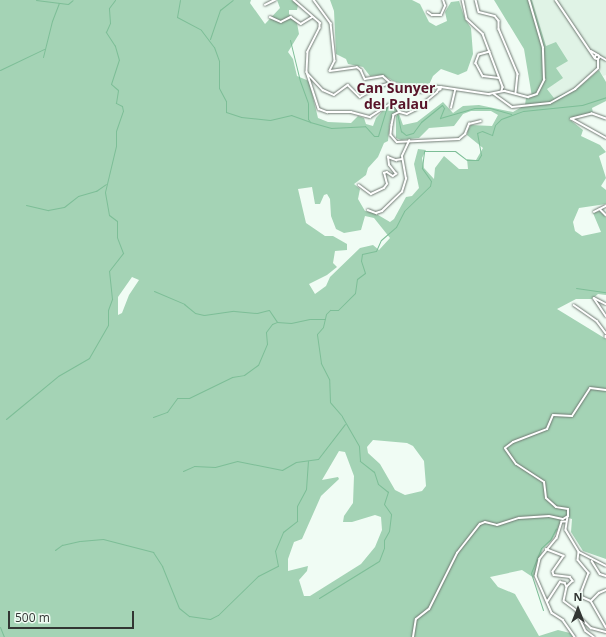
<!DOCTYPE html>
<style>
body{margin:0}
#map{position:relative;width:606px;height:637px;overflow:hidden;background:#f0fcf4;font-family:"Open Sans",sans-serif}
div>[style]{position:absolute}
.built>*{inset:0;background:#e0f3e6}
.green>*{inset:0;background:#a4d3b5}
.stream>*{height:1px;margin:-0.5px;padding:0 0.5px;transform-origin:0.5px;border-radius:0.5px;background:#7dbe97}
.roads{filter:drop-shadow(0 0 1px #6f7972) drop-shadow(0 0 1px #6f7972)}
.minor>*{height:1.5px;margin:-0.75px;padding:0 0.75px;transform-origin:0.75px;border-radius:0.75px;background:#fff}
.tertiary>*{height:2px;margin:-1px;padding:0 1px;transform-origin:1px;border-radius:1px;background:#fff}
.tertiary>.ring{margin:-1px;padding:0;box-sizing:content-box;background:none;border:2px solid #fff;border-radius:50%}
span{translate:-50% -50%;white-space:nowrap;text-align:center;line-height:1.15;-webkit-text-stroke:3.5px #f0fcf4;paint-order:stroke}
.neighbourhood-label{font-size:14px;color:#571328;font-weight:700}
.north{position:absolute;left:558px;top:589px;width:40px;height:40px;-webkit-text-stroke:3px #f0fcf4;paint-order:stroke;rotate:0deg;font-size:11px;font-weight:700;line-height:16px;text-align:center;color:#323633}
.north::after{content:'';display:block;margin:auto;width:14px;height:18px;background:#323633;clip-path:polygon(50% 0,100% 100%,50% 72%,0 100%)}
.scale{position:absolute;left:8px;top:611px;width:126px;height:18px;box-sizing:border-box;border:2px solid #323633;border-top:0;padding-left:5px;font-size:12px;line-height:14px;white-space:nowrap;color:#323633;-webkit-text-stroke:3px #f0fcf4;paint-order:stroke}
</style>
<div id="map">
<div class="built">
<div style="clip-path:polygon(532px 0,606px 0,606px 75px,603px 76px,599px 70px,579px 87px,554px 98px,547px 89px,556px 68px,567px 60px,546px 46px)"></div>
</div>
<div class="green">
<div style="clip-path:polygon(evenodd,0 0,251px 0,250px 3px,265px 24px,280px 8px,277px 0,292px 0,298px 5px,297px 10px,289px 10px,289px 14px,297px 23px,299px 34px,288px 52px,293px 59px,297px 76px,309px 81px,318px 118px,328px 122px,351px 123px,358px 116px,364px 118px,366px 124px,373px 126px,376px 118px,388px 105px,397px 106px,398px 111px,390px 121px,388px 141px,384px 143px,378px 157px,368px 168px,366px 175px,354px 184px,360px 189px,358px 199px,365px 211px,373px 212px,390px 222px,394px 219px,406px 197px,412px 196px,419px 188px,414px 164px,418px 149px,426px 150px,422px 158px,424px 168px,434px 179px,435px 168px,444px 156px,459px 169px,468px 169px,467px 159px,476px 160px,483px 148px,467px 135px,468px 130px,471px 125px,492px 126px,498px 115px,491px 111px,471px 111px,463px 114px,454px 126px,429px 128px,419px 138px,401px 140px,396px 138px,396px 116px,399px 114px,403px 125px,417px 122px,443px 102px,453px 113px,463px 106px,479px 105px,513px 112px,525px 105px,526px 98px,532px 97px,524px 49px,494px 0,532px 0,546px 46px,556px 42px,568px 61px,556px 68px,563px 78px,547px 89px,554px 98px,579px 87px,599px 70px,606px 82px,606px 101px,592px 108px,593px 113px,569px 119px,583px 130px,581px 136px,600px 145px,606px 152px,599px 156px,606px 178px,601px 186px,606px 190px,606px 204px,579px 208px,573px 222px,575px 231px,582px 236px,601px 232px,593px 213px,600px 211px,606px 217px,606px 295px,598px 294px,592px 299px,576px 299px,557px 309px,606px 339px,606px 559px,583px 551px,571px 532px,572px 519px,565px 517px,552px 540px,543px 549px,534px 578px,522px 570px,490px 577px,498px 587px,515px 594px,539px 636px,558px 630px,570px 633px,573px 637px,0 637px,0 0,312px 187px,315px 204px,320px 204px,324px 195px,327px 194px,330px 199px,331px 216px,336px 229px,344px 233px,361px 230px,365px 216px,374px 218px,390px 238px,379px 250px,373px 245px,360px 248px,330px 277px,326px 286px,315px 294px,309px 284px,327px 275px,337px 267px,333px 263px,335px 251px,347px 250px,347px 244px,333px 236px,325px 236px,306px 223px,298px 189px,312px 187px,0 0,132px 277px,139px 280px,129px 295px,122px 313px,118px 315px,118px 297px,132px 277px,0 0,373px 440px,407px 443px,413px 446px,424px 461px,426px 486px,422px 491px,405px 495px,395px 490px,380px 464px,368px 453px,367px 447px,373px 440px,0 0,339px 451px,345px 452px,354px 476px,353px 503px,344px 516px,343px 522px,352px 522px,375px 515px,381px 517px,382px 530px,375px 547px,361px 564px,310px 596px,304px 596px,299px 580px,307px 571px,308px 566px,288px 571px,288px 559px,294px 542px,302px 539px,321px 496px,339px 479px,338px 477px,322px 480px,339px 451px)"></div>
<div style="clip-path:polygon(330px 0,412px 0,420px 4px,429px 22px,436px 26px,447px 21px,445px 12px,451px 2px,459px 1px,465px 19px,471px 28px,473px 54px,467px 71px,458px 75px,441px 69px,433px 76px,428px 87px,423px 90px,393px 81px,383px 75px,370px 76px,363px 67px,348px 64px,346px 59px,336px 54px,334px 11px)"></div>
</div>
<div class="stream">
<div style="left:36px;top:0;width:32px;rotate:7deg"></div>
<div style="left:68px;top:4px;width:6px;rotate:-39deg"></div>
<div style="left:180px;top:0;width:17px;rotate:100deg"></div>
<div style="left:177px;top:17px;width:27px;rotate:28deg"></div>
<div style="left:201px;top:30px;width:21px;rotate:53deg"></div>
<div style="left:214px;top:47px;width:15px;rotate:70deg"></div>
<div style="left:219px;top:61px;width:27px;rotate:90deg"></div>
<div style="left:219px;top:88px;width:15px;rotate:62deg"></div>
<div style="left:226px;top:101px;width:11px;rotate:90deg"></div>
<div style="left:226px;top:112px;width:16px;rotate:18deg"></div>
<div style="left:241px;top:117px;width:29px;rotate:6deg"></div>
<div style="left:270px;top:120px;width:22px;rotate:-13deg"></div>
<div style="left:291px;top:115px;width:20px;rotate:20deg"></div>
<div style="left:210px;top:39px;width:31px;rotate:-71deg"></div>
<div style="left:220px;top:10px;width:16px;rotate:-38deg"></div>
<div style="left:290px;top:40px;width:42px;rotate:76.3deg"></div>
<div style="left:300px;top:81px;width:23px;rotate:70deg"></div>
<div style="left:308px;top:103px;width:16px;rotate:90deg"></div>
<div style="left:308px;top:119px;width:4px;rotate:56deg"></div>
<div style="left:310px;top:122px;width:22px;rotate:16deg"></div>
<div style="left:331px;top:128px;width:34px;rotate:-3deg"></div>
<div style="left:365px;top:126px;width:13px;rotate:48deg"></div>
<div style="left:374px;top:136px;width:4px"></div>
<div style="left:378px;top:136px;width:28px;rotate:-73deg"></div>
<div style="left:386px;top:109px;width:6px;rotate:-45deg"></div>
<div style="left:390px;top:105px;width:7px;rotate:27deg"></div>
<div style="left:396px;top:108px;width:24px;rotate:78deg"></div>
<div style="left:401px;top:131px;width:6px;rotate:39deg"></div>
<div style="left:406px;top:135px;width:7px;rotate:-16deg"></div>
<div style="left:413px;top:133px;width:14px;rotate:-54deg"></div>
<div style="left:421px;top:122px;width:27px;rotate:-39deg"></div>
<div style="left:442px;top:105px;width:4px;rotate:56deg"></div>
<div style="left:444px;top:108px;width:11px;rotate:112deg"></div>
<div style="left:440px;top:118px;width:35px;rotate:-16deg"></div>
<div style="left:474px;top:108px;width:16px"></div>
<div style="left:490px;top:108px;width:22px;rotate:16deg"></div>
<div style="left:43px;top:57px;width:37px;rotate:-76deg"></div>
<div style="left:52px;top:21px;width:19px;rotate:-69deg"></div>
<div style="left:0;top:70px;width:49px;rotate:-25.5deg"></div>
<div style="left:26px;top:205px;width:23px;rotate:13deg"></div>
<div style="left:48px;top:210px;width:16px;rotate:-11deg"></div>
<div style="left:64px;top:207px;width:18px;rotate:-38deg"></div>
<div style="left:78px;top:196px;width:19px;rotate:-16deg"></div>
<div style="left:96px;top:191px;width:12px;rotate:-35deg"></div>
<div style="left:576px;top:288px;width:30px;rotate:8deg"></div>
<div style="left:154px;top:291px;width:33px;rotate:23deg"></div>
<div style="left:184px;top:304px;width:14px;rotate:39deg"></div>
<div style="left:195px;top:313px;width:9px;rotate:13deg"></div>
<div style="left:204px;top:315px;width:30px;rotate:-8deg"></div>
<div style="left:234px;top:311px;width:23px;rotate:5deg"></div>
<div style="left:257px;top:313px;width:12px;rotate:-14deg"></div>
<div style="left:269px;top:310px;width:14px;rotate:56deg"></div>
<div style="left:277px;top:322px;width:14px;rotate:4deg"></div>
<div style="left:291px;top:323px;width:19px;rotate:-12deg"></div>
<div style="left:310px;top:319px;width:15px"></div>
<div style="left:153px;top:417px;width:15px;rotate:-20deg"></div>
<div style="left:167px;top:412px;width:17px;rotate:-54deg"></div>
<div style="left:177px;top:398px;width:12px"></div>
<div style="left:189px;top:398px;width:48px;rotate:-26deg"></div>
<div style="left:232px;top:377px;width:12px;rotate:-9deg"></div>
<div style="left:244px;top:375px;width:17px;rotate:-36deg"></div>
<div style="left:258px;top:365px;width:23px;rotate:-67deg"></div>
<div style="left:267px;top:344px;width:12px;rotate:-95deg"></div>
<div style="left:266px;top:332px;width:10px;rotate:-53deg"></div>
<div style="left:272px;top:324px;width:5px;rotate:-22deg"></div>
<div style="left:6px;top:419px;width:67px;rotate:-39.6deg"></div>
<div style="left:58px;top:376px;width:36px;rotate:-30deg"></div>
<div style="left:89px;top:358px;width:38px;rotate:-60deg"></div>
<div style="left:108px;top:325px;width:15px;rotate:-90deg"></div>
<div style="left:108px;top:310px;width:12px;rotate:-70deg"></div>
<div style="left:112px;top:299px;width:28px;rotate:-96deg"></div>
<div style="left:109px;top:271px;width:23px;rotate:-52deg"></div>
<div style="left:123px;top:253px;width:17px;rotate:-111deg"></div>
<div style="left:117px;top:237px;width:16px;rotate:-90deg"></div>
<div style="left:117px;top:221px;width:10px;rotate:-143deg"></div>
<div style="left:109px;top:215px;width:23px;rotate:-100deg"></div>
<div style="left:105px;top:192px;width:47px;rotate:-76.6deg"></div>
<div style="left:116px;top:146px;width:15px;rotate:-90deg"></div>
<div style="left:116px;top:131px;width:21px;rotate:-71deg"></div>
<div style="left:123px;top:111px;width:5px;rotate:-101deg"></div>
<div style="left:122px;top:106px;width:7px;rotate:-153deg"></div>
<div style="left:116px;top:103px;width:13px;rotate:-81deg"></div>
<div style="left:118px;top:90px;width:9px;rotate:-139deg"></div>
<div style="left:111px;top:84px;width:25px;rotate:-72deg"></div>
<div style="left:119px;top:60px;width:15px;rotate:-106deg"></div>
<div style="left:115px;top:46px;width:17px;rotate:-123deg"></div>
<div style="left:106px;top:32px;width:10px;rotate:-66deg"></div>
<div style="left:110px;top:23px;width:15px;rotate:-94deg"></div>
<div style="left:109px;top:8px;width:10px;rotate:-53deg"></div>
<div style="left:183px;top:471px;width:12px;rotate:-24deg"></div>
<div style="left:194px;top:466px;width:21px;rotate:3deg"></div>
<div style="left:215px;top:467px;width:23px;rotate:-15deg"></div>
<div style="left:237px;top:461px;width:46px;rotate:11.3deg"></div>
<div style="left:282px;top:470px;width:16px;rotate:-30deg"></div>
<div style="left:296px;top:462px;width:22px;rotate:-8deg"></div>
<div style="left:318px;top:459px;width:44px;rotate:-52.4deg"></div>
<div style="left:55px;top:550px;width:9px;rotate:-36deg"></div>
<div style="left:62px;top:545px;width:18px;rotate:-13deg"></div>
<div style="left:80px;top:541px;width:23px;rotate:-5deg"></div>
<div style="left:103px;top:539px;width:52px;rotate:14.6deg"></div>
<div style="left:153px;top:552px;width:17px;rotate:57deg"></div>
<div style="left:162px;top:566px;width:45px;rotate:68deg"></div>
<div style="left:179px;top:608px;width:13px;rotate:39deg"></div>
<div style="left:189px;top:616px;width:21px;rotate:8deg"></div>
<div style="left:210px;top:619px;width:9px;rotate:-27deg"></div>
<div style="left:218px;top:615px;width:56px;rotate:-44.3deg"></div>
<div style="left:258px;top:576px;width:22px;rotate:-27deg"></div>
<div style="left:278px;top:566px;width:15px;rotate:-101deg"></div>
<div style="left:275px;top:551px;width:21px;rotate:-67deg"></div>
<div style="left:283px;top:532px;width:18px;rotate:-38deg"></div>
<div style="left:297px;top:521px;width:15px;rotate:-90deg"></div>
<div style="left:297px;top:506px;width:19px;rotate:-62deg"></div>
<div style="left:306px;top:489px;width:28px;rotate:-86deg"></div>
<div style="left:319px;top:598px;width:70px;rotate:-31.7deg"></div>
<div style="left:379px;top:561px;width:14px;rotate:-69deg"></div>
<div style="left:384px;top:548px;width:8px;rotate:-90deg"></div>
<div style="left:384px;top:540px;width:10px;rotate:-61deg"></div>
<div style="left:389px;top:531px;width:17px;rotate:-83deg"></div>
<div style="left:391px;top:514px;width:12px;rotate:-125deg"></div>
<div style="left:384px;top:504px;width:13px;rotate:-72deg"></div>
<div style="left:388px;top:492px;width:13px;rotate:-141deg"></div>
<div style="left:378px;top:484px;width:13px;rotate:-108deg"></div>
<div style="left:374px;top:472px;width:18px;rotate:-142deg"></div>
<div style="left:360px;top:461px;width:15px;rotate:-94deg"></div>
<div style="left:359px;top:446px;width:34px;rotate:-120deg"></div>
<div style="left:342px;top:416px;width:18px;rotate:-131deg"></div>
<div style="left:330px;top:402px;width:23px;rotate:-92deg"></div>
<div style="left:329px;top:379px;width:18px;rotate:-117deg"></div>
<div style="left:321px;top:363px;width:29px;rotate:-98deg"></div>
<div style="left:317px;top:334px;width:9px;rotate:-49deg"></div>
<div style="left:323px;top:327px;width:13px;rotate:-77deg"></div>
<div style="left:326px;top:314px;width:6px;rotate:-45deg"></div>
<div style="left:330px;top:310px;width:8px"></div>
<div style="left:338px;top:310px;width:24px;rotate:-45deg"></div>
<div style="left:355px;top:293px;width:14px;rotate:-82deg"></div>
<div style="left:357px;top:279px;width:10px;rotate:-37deg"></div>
<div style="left:365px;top:273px;width:13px;rotate:-108deg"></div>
<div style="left:361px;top:261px;width:7px;rotate:-82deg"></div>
<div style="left:362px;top:254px;width:14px;rotate:-12deg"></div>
<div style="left:376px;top:251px;width:12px;rotate:-66deg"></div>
<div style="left:381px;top:240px;width:20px;rotate:-41deg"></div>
<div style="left:396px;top:227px;width:18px;rotate:-63deg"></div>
<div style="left:404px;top:211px;width:36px;rotate:-44deg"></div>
<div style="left:430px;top:186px;width:5px;rotate:-79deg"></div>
<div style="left:431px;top:181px;width:16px;rotate:-125deg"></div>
<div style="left:422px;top:168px;width:17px;rotate:-83deg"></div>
<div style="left:424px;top:151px;width:31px"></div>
<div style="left:455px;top:151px;width:15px;rotate:37deg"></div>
<div style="left:467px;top:160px;width:11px"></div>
<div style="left:478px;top:160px;width:6px;rotate:-59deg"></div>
<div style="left:481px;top:155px;width:22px;rotate:-100deg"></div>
<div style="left:477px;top:133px;width:5px;rotate:-22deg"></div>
<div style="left:482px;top:131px;width:11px;rotate:22deg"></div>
<div style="left:492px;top:135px;width:10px;rotate:-73deg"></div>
<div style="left:495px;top:125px;width:8px;rotate:-45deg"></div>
<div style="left:501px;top:119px;width:23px;rotate:-20deg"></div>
<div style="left:523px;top:111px;width:59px;rotate:-5.8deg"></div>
<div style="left:582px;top:105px;width:25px;rotate:-18deg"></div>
<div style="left:543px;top:610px;width:39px;rotate:-108deg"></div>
<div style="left:531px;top:573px;width:27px;rotate:-68deg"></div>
<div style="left:541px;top:548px;width:12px;rotate:-42deg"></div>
<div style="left:550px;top:540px;width:13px;rotate:-63deg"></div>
<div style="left:0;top:627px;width:11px;rotate:68deg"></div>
</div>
<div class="roads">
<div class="minor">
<div style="left:294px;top:0;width:35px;rotate:41deg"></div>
<div style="left:320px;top:23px;width:5px;rotate:90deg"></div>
<div style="left:320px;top:28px;width:27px;rotate:117deg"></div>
<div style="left:308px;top:52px;width:20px;rotate:93deg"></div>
<div style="left:307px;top:72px;width:39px;rotate:72deg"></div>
<div style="left:319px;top:109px;width:9px;rotate:21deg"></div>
<div style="left:327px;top:112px;width:24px"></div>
<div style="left:351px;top:112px;width:20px;rotate:15deg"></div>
<div style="left:370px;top:117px;width:27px;rotate:-33deg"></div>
<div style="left:393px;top:102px;width:12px;rotate:55deg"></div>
<div style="left:314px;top:0;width:29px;rotate:54deg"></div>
<div style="left:331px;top:23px;width:38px;rotate:84deg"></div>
<div style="left:335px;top:61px;width:11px;rotate:117deg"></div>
<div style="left:330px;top:71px;width:27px;rotate:-8deg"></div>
<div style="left:357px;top:67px;width:5px;rotate:37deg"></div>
<div style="left:361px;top:70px;width:10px;rotate:66deg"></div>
<div style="left:365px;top:79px;width:18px;rotate:-9deg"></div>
<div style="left:383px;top:76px;width:11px;rotate:41deg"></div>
<div style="left:463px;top:0;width:19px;rotate:78deg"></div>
<div style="left:467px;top:19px;width:22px;rotate:43deg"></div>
<div style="left:483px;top:34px;width:57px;rotate:69.3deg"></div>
<div style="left:503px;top:87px;width:4px;rotate:104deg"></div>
<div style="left:476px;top:0;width:12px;rotate:76deg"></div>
<div style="left:479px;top:12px;width:16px;rotate:14deg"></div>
<div style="left:495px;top:16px;width:6px;rotate:51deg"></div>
<div style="left:499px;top:21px;width:8px;rotate:90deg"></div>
<div style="left:499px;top:29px;width:49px;rotate:67.1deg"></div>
<div style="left:518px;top:74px;width:19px;rotate:96deg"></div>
<div style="left:556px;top:0;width:70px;rotate:56.1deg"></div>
<div style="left:265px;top:5px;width:11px;rotate:-27deg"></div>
<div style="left:428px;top:12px;width:5px;rotate:37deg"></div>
<div style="left:432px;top:15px;width:9px"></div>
<div style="left:441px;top:15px;width:10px;rotate:-66deg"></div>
<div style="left:445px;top:6px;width:6px;rotate:-108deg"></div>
<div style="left:270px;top:17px;width:12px;rotate:24deg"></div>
<div style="left:281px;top:22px;width:11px;rotate:-27deg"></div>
<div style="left:291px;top:17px;width:12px;rotate:35deg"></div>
<div style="left:301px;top:24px;width:13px;rotate:-32deg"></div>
<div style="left:591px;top:51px;width:8px;rotate:30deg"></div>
<div style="left:490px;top:52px;width:11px;rotate:165deg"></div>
<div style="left:479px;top:55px;width:9px;rotate:111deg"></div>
<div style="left:476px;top:63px;width:15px;rotate:62deg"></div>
<div style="left:483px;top:76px;width:16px;rotate:7deg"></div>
<div style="left:308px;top:74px;width:22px;rotate:47deg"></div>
<div style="left:323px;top:90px;width:12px;rotate:24deg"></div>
<div style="left:334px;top:95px;width:17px;rotate:-36deg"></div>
<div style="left:348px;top:85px;width:17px;rotate:45deg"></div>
<div style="left:360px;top:97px;width:20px;rotate:-30deg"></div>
<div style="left:377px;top:87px;width:15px;rotate:-16deg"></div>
<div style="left:391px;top:83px;width:32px;rotate:16deg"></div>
<div style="left:422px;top:92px;width:12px;rotate:-24deg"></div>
<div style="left:433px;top:87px;width:7px"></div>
<div style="left:441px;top:87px;width:49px;rotate:8.3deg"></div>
<div style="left:489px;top:94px;width:16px;rotate:-11deg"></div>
<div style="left:505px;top:91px;width:24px;rotate:15deg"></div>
<div style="left:528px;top:97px;width:9px;rotate:-18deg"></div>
<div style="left:537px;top:94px;width:16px;rotate:-63deg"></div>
<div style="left:544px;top:80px;width:32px;rotate:-92deg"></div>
<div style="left:543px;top:48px;width:50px;rotate:-106.3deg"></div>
<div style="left:441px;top:87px;width:2px;rotate:90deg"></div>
<div style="left:441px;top:89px;width:1px;rotate:135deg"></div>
<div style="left:440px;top:90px;width:2px;rotate:-117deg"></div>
<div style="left:439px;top:88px;width:2px;rotate:-27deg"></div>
<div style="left:451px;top:108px;width:18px;rotate:-77deg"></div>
<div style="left:400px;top:112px;width:7px;rotate:153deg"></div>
<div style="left:394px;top:115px;width:10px;rotate:101deg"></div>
<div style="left:392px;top:125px;width:10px;rotate:96deg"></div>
<div style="left:391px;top:135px;width:9px;rotate:49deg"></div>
<div style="left:397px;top:142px;width:62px;rotate:-2.8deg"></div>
<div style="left:459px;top:139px;width:8px;rotate:-40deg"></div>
<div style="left:465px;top:134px;width:11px;rotate:-68deg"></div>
<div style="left:469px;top:124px;width:12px;rotate:-14deg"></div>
<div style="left:400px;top:112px;width:7px;rotate:16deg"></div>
<div style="left:407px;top:114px;width:9px;rotate:-27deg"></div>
<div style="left:415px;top:110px;width:28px;rotate:-39deg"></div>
<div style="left:437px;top:92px;width:4px;rotate:-56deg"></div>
<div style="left:439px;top:89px;width:3px;rotate:-135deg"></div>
<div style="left:606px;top:119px;width:15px;rotate:-160deg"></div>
<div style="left:592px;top:114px;width:21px;rotate:166deg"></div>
<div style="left:572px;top:119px;width:39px;rotate:29deg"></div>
<div style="left:359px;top:185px;width:15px;rotate:37deg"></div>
<div style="left:371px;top:194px;width:14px;rotate:-25deg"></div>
<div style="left:384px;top:188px;width:5px;rotate:-53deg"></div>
<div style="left:387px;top:184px;width:11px;rotate:-105deg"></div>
<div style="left:384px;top:173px;width:3px;rotate:-18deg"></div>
<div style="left:387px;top:172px;width:7px;rotate:34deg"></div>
<div style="left:393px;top:176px;width:4px;rotate:-34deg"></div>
<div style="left:396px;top:174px;width:11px;rotate:-128deg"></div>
<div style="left:389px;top:165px;width:8px;rotate:-97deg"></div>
<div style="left:388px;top:157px;width:9px;rotate:21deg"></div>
<div style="left:396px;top:160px;width:6px;rotate:-9deg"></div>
<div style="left:600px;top:209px;width:8px;rotate:45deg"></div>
<div style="left:368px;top:210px;width:9px;rotate:21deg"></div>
<div style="left:376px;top:213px;width:6px;rotate:-18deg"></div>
<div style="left:382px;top:211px;width:28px;rotate:-44deg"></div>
<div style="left:402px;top:192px;width:14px;rotate:-73deg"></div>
<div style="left:406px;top:179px;width:23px;rotate:-100deg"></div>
<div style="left:402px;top:156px;width:17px;rotate:-65deg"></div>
<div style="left:594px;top:212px;width:13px;rotate:-27deg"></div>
<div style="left:594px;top:298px;width:22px;rotate:56deg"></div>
<div style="left:594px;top:298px;width:13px;rotate:27deg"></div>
<div style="left:574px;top:305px;width:28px;rotate:35deg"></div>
<div style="left:597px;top:321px;width:15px;rotate:53deg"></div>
<div style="left:606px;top:336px;width:1px;rotate:90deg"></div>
<div style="left:568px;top:517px;width:13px;rotate:99deg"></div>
<div style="left:566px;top:530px;width:26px;rotate:59deg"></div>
<div style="left:579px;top:552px;width:30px;rotate:27deg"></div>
<div style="left:566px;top:522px;width:4px;rotate:180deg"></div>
<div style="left:562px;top:522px;width:17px;rotate:107deg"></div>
<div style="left:557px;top:538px;width:27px;rotate:129deg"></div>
<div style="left:540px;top:559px;width:17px;rotate:103deg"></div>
<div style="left:536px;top:576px;width:40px;rotate:66.6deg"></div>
<div style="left:552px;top:613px;width:13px;rotate:32deg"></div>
<div style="left:563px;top:620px;width:21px;rotate:55deg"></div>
<div style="left:546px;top:549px;width:19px;rotate:21deg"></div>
<div style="left:564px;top:556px;width:19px;rotate:125deg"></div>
<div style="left:553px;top:572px;width:3px;rotate:72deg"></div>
<div style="left:554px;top:575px;width:16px;rotate:7deg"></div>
<div style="left:570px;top:577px;width:5px;rotate:53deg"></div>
<div style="left:573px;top:581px;width:8px;rotate:135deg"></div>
<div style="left:567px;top:587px;width:14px;rotate:102deg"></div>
<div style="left:564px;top:601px;width:15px;rotate:37deg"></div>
<div style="left:576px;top:610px;width:23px;rotate:65deg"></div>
<div style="left:586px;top:631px;width:10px;rotate:37deg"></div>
<div style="left:579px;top:552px;width:8px;rotate:97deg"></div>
<div style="left:578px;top:560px;width:17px;rotate:50deg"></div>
<div style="left:589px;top:573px;width:19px;rotate:111deg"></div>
<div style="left:582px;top:591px;width:6px;rotate:90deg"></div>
<div style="left:582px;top:597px;width:10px;rotate:24deg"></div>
<div style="left:591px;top:601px;width:30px;rotate:60deg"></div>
<div style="left:592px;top:561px;width:15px;rotate:58deg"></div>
<div style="left:600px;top:574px;width:6px;rotate:18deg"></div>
<div style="left:591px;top:601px;width:11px;rotate:-45deg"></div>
<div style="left:599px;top:593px;width:8px;rotate:-23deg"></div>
<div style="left:547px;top:602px;width:24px;rotate:-57deg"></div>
<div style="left:560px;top:582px;width:5px;rotate:11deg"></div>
<div style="left:565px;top:583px;width:4px;rotate:63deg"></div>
<div style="left:582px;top:619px;width:13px;rotate:45deg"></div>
<div style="left:591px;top:628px;width:16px;rotate:15deg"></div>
</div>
<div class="tertiary">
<div class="ring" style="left:595px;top:55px;width:2px;height:2px"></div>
<div style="left:599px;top:56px;width:8px;rotate:30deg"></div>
<div style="left:494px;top:94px;width:22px;rotate:36deg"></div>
<div style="left:512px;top:107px;width:38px;rotate:-6deg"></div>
<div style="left:550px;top:103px;width:29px;rotate:-29deg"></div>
<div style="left:575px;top:89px;width:31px;rotate:-42deg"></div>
<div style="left:598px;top:68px;width:9px;rotate:-90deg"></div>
<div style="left:413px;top:637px;width:18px;rotate:-81deg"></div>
<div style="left:416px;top:619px;width:16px;rotate:-38deg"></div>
<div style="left:429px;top:609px;width:63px;rotate:-63.4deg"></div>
<div style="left:457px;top:553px;width:37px;rotate:-52deg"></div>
<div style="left:480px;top:524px;width:5px;rotate:-22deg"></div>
<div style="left:485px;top:522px;width:12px;rotate:14deg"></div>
<div style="left:497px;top:525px;width:23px;rotate:-18deg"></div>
<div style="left:519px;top:518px;width:30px;rotate:-4deg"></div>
<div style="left:549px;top:516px;width:14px;rotate:12deg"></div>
<div style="left:563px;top:519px;width:6px;rotate:-31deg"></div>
<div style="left:568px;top:516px;width:7px;rotate:-90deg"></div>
<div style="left:568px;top:509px;width:12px;rotate:-171deg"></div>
<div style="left:556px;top:507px;width:13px;rotate:-138deg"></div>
<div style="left:546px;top:498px;width:16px;rotate:-97deg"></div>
<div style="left:544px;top:482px;width:33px;rotate:-147deg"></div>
<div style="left:516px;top:464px;width:19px;rotate:-125deg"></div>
<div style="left:505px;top:448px;width:10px;rotate:-37deg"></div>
<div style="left:513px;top:442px;width:36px;rotate:-21deg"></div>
<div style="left:547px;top:429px;width:15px;rotate:-67deg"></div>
<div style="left:553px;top:415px;width:19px;rotate:3deg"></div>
<div style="left:572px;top:416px;width:33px;rotate:-57deg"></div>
<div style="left:590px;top:388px;width:16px;rotate:7deg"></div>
</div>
</div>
<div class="neighbourhood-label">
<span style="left:396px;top:96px">Can Sunyer<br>del Palau</span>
</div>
<div class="north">N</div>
<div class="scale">500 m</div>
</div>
